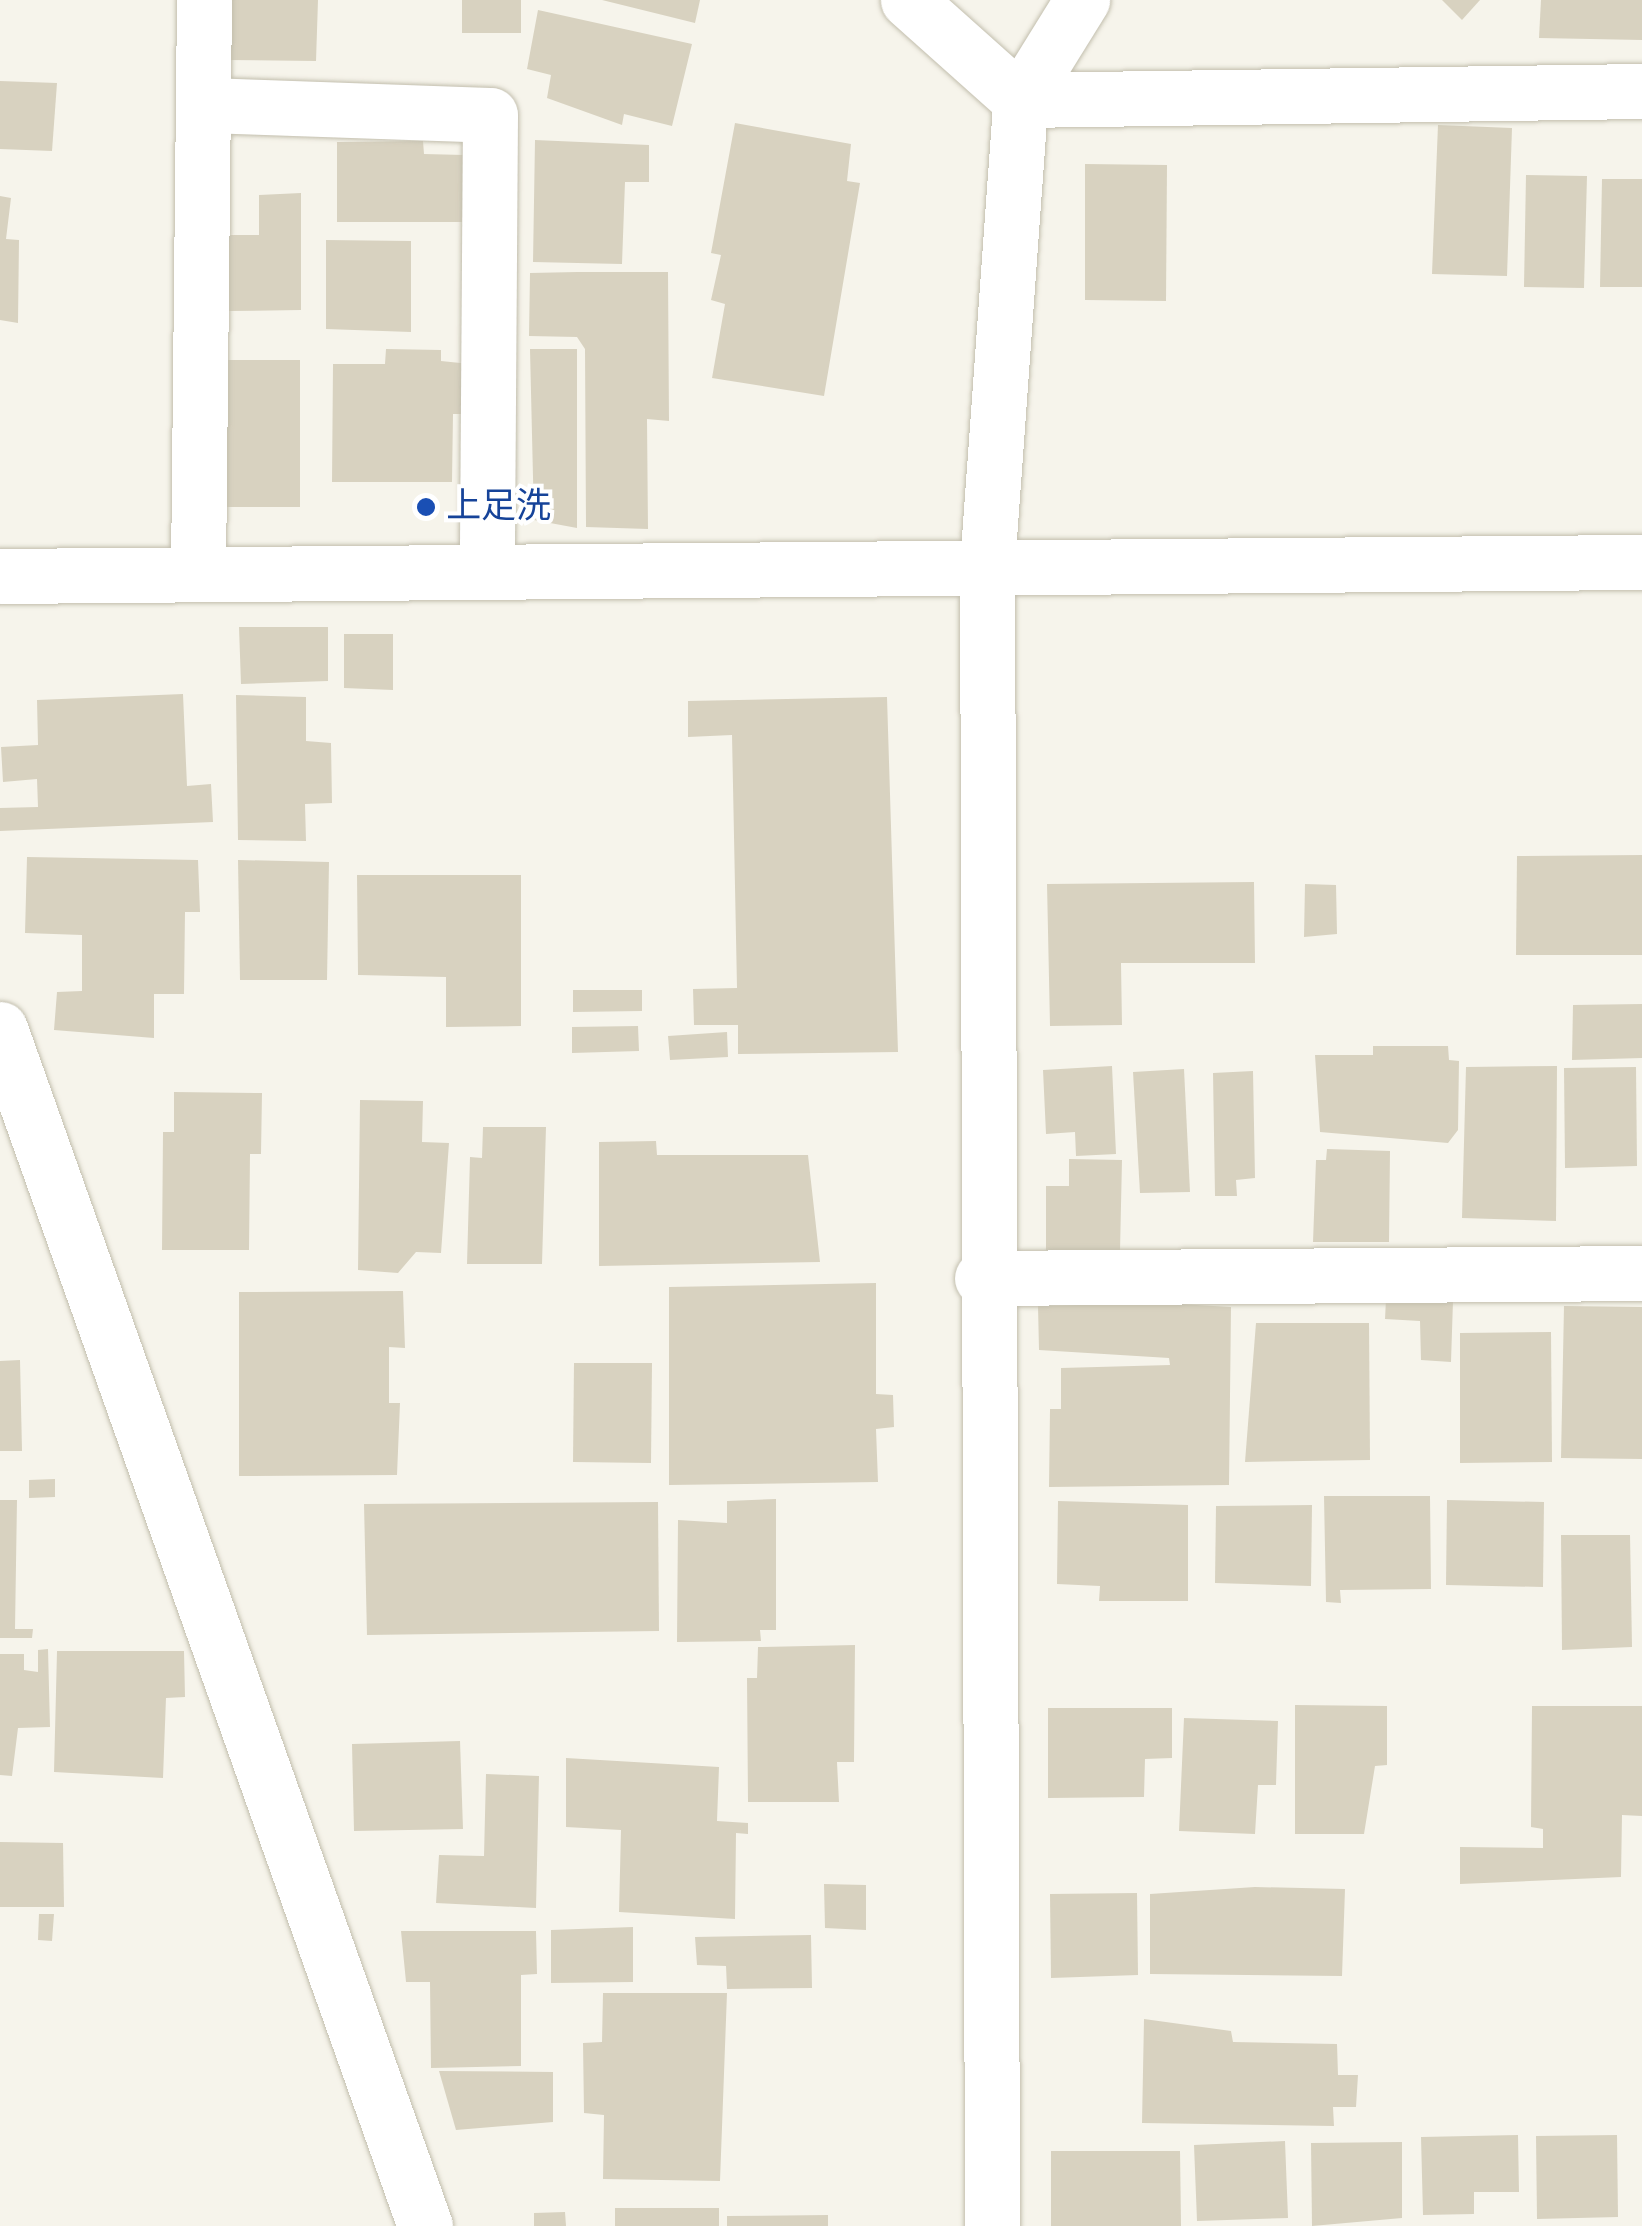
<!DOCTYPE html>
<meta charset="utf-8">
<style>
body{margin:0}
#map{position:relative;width:1642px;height:2226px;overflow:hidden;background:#f6f4eb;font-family:"Sofia Sans Condensed","Noto Sans JP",sans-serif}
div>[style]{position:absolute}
.building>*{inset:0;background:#d8d2c0}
.roads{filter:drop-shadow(0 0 2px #c2bead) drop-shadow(0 0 2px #c2bead)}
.street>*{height:55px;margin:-27.5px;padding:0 27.5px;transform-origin:27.5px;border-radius:27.5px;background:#fff}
.dots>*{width:28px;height:28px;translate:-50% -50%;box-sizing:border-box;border:5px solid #fff;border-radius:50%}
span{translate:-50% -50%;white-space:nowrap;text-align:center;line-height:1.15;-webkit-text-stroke:8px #fff;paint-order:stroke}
.transit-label{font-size:35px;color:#164399}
.left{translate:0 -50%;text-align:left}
</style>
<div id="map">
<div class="building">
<div style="clip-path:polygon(229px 0,318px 0,316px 61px,227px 60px)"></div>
<div style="clip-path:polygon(462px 0,521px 0,521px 33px,462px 33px)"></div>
<div style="clip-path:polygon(602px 0,700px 0,695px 23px)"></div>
<div style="clip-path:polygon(1442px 0,1480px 0,1462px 20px)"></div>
<div style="clip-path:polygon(1541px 0,1642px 0,1642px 40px,1539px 38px)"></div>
<div style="clip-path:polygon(538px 10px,692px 44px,672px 126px,624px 114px,622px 125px,547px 98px,551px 75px,527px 69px)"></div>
<div style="clip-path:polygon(0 81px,57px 83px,52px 151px,0 149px)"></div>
<div style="clip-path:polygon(735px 123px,851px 144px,847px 181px,860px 183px,824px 396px,712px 378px,725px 304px,711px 300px,721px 255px,711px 253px)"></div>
<div style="clip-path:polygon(1438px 125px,1512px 128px,1507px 276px,1432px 274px)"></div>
<div style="clip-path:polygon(535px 140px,649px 145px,649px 182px,625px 182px,622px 264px,533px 262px)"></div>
<div style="clip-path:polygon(423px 141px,424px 154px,464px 155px,466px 222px,337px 222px,337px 142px)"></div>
<div style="clip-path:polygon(1085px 164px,1167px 165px,1166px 301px,1085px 300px)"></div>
<div style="clip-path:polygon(1526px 175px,1587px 176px,1584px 288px,1524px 287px)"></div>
<div style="clip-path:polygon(1602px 179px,1642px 179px,1642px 287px,1600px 287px)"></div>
<div style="clip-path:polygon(301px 193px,301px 310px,229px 311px,229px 235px,259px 235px,259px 195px)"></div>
<div style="clip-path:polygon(0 196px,11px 198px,6px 239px,19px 240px,18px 323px,0 320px)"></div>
<div style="clip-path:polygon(326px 240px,411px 241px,411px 332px,326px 329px)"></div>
<div style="clip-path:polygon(577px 272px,668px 272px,669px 421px,647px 419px,648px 529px,586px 527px,585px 349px,577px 337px,529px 336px,530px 273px)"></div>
<div style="clip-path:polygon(386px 349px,441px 350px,441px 361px,470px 364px,471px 414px,453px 414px,452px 482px,332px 482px,333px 364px,385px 364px)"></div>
<div style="clip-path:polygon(530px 349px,577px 349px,577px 528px,534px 520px)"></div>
<div style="clip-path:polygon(218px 360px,300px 360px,300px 507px,218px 507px)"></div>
<div style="clip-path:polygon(239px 627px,328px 627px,328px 681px,241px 684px)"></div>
<div style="clip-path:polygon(344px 634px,393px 634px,393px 690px,344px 688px)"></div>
<div style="clip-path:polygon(183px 694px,187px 786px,211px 784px,213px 822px,0 831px,0 808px,38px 807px,37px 779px,3px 782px,1px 747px,38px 745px,37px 700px)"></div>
<div style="clip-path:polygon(236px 695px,306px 697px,306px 741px,331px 743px,332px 803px,305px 804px,306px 841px,238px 840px)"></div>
<div style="clip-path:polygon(887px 697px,898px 1052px,738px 1054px,738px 1025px,694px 1025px,693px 989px,737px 988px,732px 735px,688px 737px,688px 701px)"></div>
<div style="clip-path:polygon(1642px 855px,1642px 955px,1516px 955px,1517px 856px)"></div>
<div style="clip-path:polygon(27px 857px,198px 860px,200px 912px,185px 912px,184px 994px,154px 994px,154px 1038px,54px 1030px,57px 992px,82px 991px,82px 935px,25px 933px)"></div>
<div style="clip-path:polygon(238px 860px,329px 862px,327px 980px,240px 980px)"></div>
<div style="clip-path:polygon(357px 875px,521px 875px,521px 1026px,446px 1027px,446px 977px,358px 975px)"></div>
<div style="clip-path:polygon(1254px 882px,1255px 963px,1121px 963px,1122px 1025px,1050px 1026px,1047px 884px)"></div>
<div style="clip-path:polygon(1305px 884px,1336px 885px,1337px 934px,1304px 937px)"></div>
<div style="clip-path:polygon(573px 990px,642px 990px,642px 1011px,573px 1012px)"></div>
<div style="clip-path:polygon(1642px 1004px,1642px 1058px,1572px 1060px,1573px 1005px)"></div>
<div style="clip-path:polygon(638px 1026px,639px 1051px,572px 1053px,572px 1027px)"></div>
<div style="clip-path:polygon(727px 1032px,728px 1057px,670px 1060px,668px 1036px)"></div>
<div style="clip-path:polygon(1373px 1046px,1448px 1046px,1449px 1060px,1459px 1061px,1458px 1130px,1448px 1143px,1320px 1132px,1315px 1055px,1373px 1055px)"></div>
<div style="clip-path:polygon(1112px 1066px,1116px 1154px,1076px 1156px,1075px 1132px,1046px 1134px,1043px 1070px)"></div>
<div style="clip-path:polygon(1557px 1066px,1556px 1221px,1462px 1218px,1466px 1067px)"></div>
<div style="clip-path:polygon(1636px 1067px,1637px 1166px,1565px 1168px,1564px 1068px)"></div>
<div style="clip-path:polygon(1184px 1069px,1190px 1192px,1140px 1193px,1133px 1072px)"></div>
<div style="clip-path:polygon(1253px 1071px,1255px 1178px,1236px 1180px,1237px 1196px,1215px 1196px,1213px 1073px)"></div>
<div style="clip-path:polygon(174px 1092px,262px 1093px,261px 1154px,250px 1154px,249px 1250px,162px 1250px,163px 1132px,174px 1132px)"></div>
<div style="clip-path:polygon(360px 1100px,423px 1101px,422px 1142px,449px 1143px,441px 1253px,416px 1252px,398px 1273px,358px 1270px)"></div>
<div style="clip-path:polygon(483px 1127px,546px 1127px,542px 1264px,467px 1264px,470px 1157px,482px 1158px)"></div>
<div style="clip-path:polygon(656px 1141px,657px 1155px,808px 1155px,820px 1262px,599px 1266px,599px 1142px)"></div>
<div style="clip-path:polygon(1327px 1149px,1390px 1151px,1389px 1242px,1313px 1242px,1316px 1160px,1326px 1160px)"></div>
<div style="clip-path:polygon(1069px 1159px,1122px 1160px,1120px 1251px,1046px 1250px,1046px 1186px,1069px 1186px)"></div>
<div style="clip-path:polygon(876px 1283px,876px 1394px,893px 1395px,894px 1427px,876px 1429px,878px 1482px,669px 1485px,669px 1287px)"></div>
<div style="clip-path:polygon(403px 1291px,405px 1348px,389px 1347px,389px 1403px,400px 1403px,397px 1475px,239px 1476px,239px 1292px)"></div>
<div style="clip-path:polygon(1386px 1299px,1453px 1301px,1451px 1362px,1421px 1360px,1420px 1321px,1385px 1319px)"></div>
<div style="clip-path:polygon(1162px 1303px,1231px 1307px,1229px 1485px,1049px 1487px,1050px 1409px,1061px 1409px,1061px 1368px,1170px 1365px,1169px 1358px,1039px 1350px,1038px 1306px)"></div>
<div style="clip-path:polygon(1564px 1306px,1642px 1307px,1642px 1459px,1561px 1458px)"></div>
<div style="clip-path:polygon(1256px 1323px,1369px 1323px,1370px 1460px,1245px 1462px)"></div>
<div style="clip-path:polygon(1551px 1332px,1552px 1462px,1460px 1463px,1460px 1333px)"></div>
<div style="clip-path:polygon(20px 1360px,22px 1451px,0 1451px,0 1361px)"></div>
<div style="clip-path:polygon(574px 1363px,652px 1363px,651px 1463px,573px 1462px)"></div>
<div style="clip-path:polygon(55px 1479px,55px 1497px,29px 1498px,29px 1480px)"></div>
<div style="clip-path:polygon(1324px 1496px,1430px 1496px,1431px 1589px,1340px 1590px,1341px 1603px,1326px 1602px)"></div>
<div style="clip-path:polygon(776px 1499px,776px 1630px,760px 1630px,761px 1641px,677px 1642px,678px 1520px,727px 1523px,727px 1501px)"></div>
<div style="clip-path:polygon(0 1500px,17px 1500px,15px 1629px,33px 1629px,32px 1638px,0 1638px)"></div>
<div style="clip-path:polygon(1447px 1500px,1544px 1502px,1543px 1587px,1446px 1585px)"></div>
<div style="clip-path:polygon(1058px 1501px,1188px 1505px,1188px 1601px,1099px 1601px,1100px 1586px,1057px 1584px)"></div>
<div style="clip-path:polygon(658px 1502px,659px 1631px,367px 1635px,364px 1504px)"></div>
<div style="clip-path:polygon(1312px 1505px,1311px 1586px,1215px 1583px,1216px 1506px)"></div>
<div style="clip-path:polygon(1561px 1535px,1630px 1535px,1632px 1647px,1562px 1650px)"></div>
<div style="clip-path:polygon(855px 1645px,854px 1762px,837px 1762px,839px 1802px,748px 1802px,747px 1678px,757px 1678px,758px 1647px)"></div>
<div style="clip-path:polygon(48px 1649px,50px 1727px,18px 1728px,12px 1776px,0 1775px,0 1654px,24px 1654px,24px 1670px,38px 1672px,38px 1650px)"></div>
<div style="clip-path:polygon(57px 1651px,184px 1651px,185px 1697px,166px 1698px,163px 1778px,54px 1772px)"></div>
<div style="clip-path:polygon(1295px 1705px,1387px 1706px,1387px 1765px,1375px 1766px,1364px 1834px,1295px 1834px)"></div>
<div style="clip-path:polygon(1532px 1706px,1642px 1706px,1642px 1816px,1622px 1815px,1621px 1877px,1460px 1884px,1460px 1847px,1543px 1848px,1543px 1829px,1531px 1827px)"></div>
<div style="clip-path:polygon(1048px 1708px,1172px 1708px,1172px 1758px,1145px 1759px,1144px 1797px,1048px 1798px)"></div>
<div style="clip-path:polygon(1184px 1718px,1278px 1721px,1276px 1785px,1258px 1785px,1255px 1834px,1179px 1831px)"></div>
<div style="clip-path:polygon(460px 1741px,463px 1829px,354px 1831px,352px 1744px)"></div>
<div style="clip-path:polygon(566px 1758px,719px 1767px,717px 1821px,748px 1823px,748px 1834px,736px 1833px,735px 1919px,619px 1912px,621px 1830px,566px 1827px)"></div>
<div style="clip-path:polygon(486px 1774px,539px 1776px,536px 1908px,436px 1903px,439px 1855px,484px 1856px)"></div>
<div style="clip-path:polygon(0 1842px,63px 1843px,64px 1907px,0 1907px)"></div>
<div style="clip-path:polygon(824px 1884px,866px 1885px,866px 1930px,825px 1928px)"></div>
<div style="clip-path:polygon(1255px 1887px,1345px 1889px,1342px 1976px,1150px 1974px,1150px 1894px)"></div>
<div style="clip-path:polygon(1137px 1893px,1138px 1975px,1051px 1978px,1050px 1894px)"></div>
<div style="clip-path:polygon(39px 1914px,54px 1914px,52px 1941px,38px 1940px)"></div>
<div style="clip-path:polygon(633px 1927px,633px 1982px,551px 1983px,551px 1930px)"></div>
<div style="clip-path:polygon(401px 1931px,536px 1931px,537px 1974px,521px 1975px,521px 2066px,431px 2068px,430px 1982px,406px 1982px)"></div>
<div style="clip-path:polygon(811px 1935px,812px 1988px,727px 1989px,726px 1966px,697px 1965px,695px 1937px)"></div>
<div style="clip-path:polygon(603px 1993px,727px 1993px,720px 2181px,603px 2179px,604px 2115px,584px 2113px,583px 2043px,602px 2042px)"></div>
<div style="clip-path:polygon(1144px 2019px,1231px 2031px,1233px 2042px,1337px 2044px,1338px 2075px,1358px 2075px,1356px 2107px,1333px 2107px,1334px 2126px,1142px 2123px)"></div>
<div style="clip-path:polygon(439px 2071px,553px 2072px,553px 2122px,456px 2130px)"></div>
<div style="clip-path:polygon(1518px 2135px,1519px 2192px,1474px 2192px,1474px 2214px,1423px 2215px,1421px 2137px)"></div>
<div style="clip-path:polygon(1617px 2135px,1618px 2217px,1537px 2219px,1536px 2136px)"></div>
<div style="clip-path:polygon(1285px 2141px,1288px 2218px,1197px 2221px,1194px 2145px)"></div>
<div style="clip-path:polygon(1402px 2142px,1402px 2218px,1312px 2226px,1311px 2143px)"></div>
<div style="clip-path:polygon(1051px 2151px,1180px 2151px,1181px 2226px,1051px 2226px)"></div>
<div style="clip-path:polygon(615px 2208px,719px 2208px,719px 2226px,615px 2226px)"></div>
<div style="clip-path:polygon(565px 2212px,566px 2226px,534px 2226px,534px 2213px)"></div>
<div style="clip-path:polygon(828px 2215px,828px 2226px,727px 2226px,727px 2216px)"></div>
</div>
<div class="roads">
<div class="street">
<div style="left:908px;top:0;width:150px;rotate:41.8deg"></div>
<div style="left:1020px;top:100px;width:622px;rotate:-0.83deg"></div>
<div style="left:206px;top:105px;width:284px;rotate:2deg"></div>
<div style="left:490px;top:115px;width:456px;rotate:90.4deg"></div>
<div style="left:198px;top:572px;width:572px;rotate:-89.4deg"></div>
<div style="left:0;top:576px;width:1642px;rotate:-0.49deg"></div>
<div style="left:0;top:1029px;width:1270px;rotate:70.45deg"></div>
<div style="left:982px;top:1278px;width:660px;rotate:-0.43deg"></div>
<div style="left:992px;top:2226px;width:1660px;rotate:-90.17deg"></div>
<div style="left:987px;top:566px;width:467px;rotate:-85.9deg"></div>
<div style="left:1020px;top:100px;width:118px;rotate:-58.2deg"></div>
</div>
</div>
<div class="dots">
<div style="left:426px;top:507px;background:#1a4fb4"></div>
</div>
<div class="transit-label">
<span class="left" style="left:446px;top:507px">上足洗</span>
</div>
</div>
